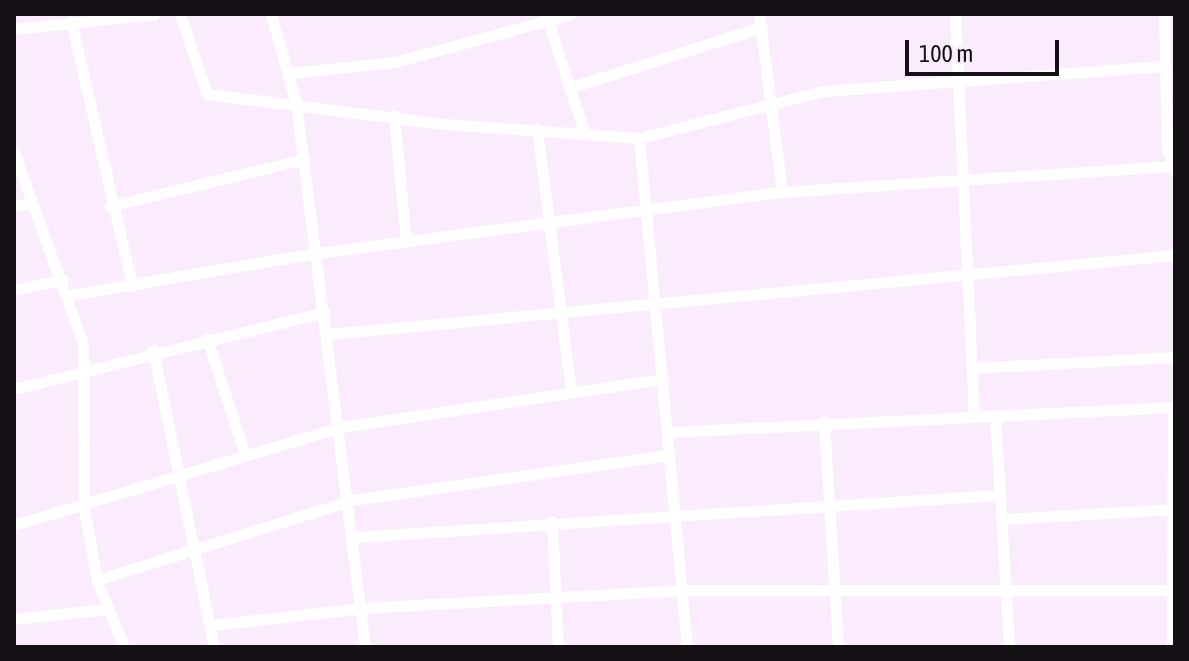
<!DOCTYPE html>
<style>
body{margin:0}
#map{position:relative;width:1189px;height:661px;overflow:hidden;background:#fbecfd;font-family:"Asap Condensed",sans-serif}
div>[style]{position:absolute}
.street>*{height:11px;margin:-5.5px;padding:0 5.5px;transform-origin:5.5px;border-radius:5.5px;background:#fff}
span{translate:-50% -50%;white-space:nowrap;text-align:center;line-height:1.15;-webkit-text-stroke:7px #fbecfd;paint-order:stroke}
.frame{position:absolute;inset:0;border:16px solid #151015;pointer-events:none}
.scale{position:absolute;left:905px;top:40px;width:154px;height:36px;box-sizing:border-box;border:4px solid #151015;border-top:0;padding-left:10px;font-size:24px;line-height:28px;white-space:nowrap;color:#151015;-webkit-text-stroke:6px #fbecfd;paint-order:stroke}
</style>
<div id="map">
<div class="street">
<div style="left:180px;top:14px;width:84px;rotate:71.4deg"></div>
<div style="left:207px;top:94px;width:239px;rotate:7.2deg"></div>
<div style="left:444px;top:124px;width:196px;rotate:4.1deg"></div>
<div style="left:639px;top:138px;width:191px;rotate:-14.3deg"></div>
<div style="left:824px;top:91px;width:341px;rotate:-4.2deg"></div>
<div style="left:271px;top:14px;width:92px;rotate:74.3deg"></div>
<div style="left:296px;top:103px;width:548px;rotate:82.77deg"></div>
<div style="left:759px;top:14px;width:179px;rotate:82.6deg"></div>
<div style="left:955px;top:14px;width:401px;rotate:87.3deg"></div>
<div style="left:1164px;top:14px;width:133px;rotate:88.7deg"></div>
<div style="left:1167px;top:147px;width:25px;rotate:72deg"></div>
<div style="left:546px;top:15px;width:122px;rotate:71.9deg"></div>
<div style="left:71px;top:21px;width:272px;rotate:77deg"></div>
<div style="left:14px;top:29px;width:142px;rotate:-6.1deg"></div>
<div style="left:290px;top:73px;width:106px;rotate:-6deg"></div>
<div style="left:395px;top:62px;width:182px;rotate:-15.3deg"></div>
<div style="left:572px;top:87px;width:199px;rotate:-17.5deg"></div>
<div style="left:394px;top:115px;width:128px;rotate:84.6deg"></div>
<div style="left:537px;top:129px;width:264px;rotate:82.6deg"></div>
<div style="left:639px;top:138px;width:511px;rotate:84.61deg"></div>
<div style="left:14px;top:152px;width:204px;rotate:70.2deg"></div>
<div style="left:83px;top:344px;width:164px;rotate:89.7deg"></div>
<div style="left:84px;top:508px;width:73px;rotate:79.8deg"></div>
<div style="left:97px;top:580px;width:72px;rotate:68.1deg"></div>
<div style="left:14px;top:206px;width:18px;rotate:-9deg"></div>
<div style="left:110px;top:206px;width:200px;rotate:-13.6deg"></div>
<div style="left:14px;top:290px;width:50px;rotate:-12.7deg"></div>
<div style="left:70px;top:295px;width:251px;rotate:-9.7deg"></div>
<div style="left:317px;top:253px;width:469px;rotate:-7.5deg"></div>
<div style="left:782px;top:192px;width:392px;rotate:-3.8deg"></div>
<div style="left:329px;top:334px;width:850px;rotate:-5.33deg"></div>
<div style="left:207px;top:338px;width:123px;rotate:72deg"></div>
<div style="left:153px;top:350px;width:303px;rotate:78.4deg"></div>
<div style="left:972px;top:368px;width:203px;rotate:-3.1deg"></div>
<div style="left:14px;top:389px;width:320px;rotate:-13.9deg"></div>
<div style="left:995px;top:415px;width:232px;rotate:86.5deg"></div>
<div style="left:824px;top:422px;width:225px;rotate:86.4deg"></div>
<div style="left:669px;top:432px;width:507px;rotate:-2.83deg"></div>
<div style="left:1001px;top:519px;width:171px;rotate:-3.3deg"></div>
<div style="left:552px;top:521px;width:126px;rotate:87.3deg"></div>
<div style="left:14px;top:525px;width:341px;rotate:-16.7deg"></div>
<div style="left:341px;top:427px;width:327px;rotate:-8.5deg"></div>
<div style="left:356px;top:537px;width:642px;rotate:-3.75deg"></div>
<div style="left:97px;top:580px;width:267px;rotate:-17.4deg"></div>
<div style="left:352px;top:500px;width:321px;rotate:-8.1deg"></div>
<div style="left:14px;top:619px;width:93px;rotate:-6.2deg"></div>
<div style="left:212px;top:625px;width:152px;rotate:-6.4deg"></div>
<div style="left:363px;top:608px;width:319px;rotate:-3.2deg"></div>
<div style="left:681px;top:590px;width:491px"></div>
<div style="left:1172px;top:647px;width:240px;rotate:-89.8deg"></div>
</div>
<div class="frame"></div>
<div class="scale">100 m</div>
</div>
